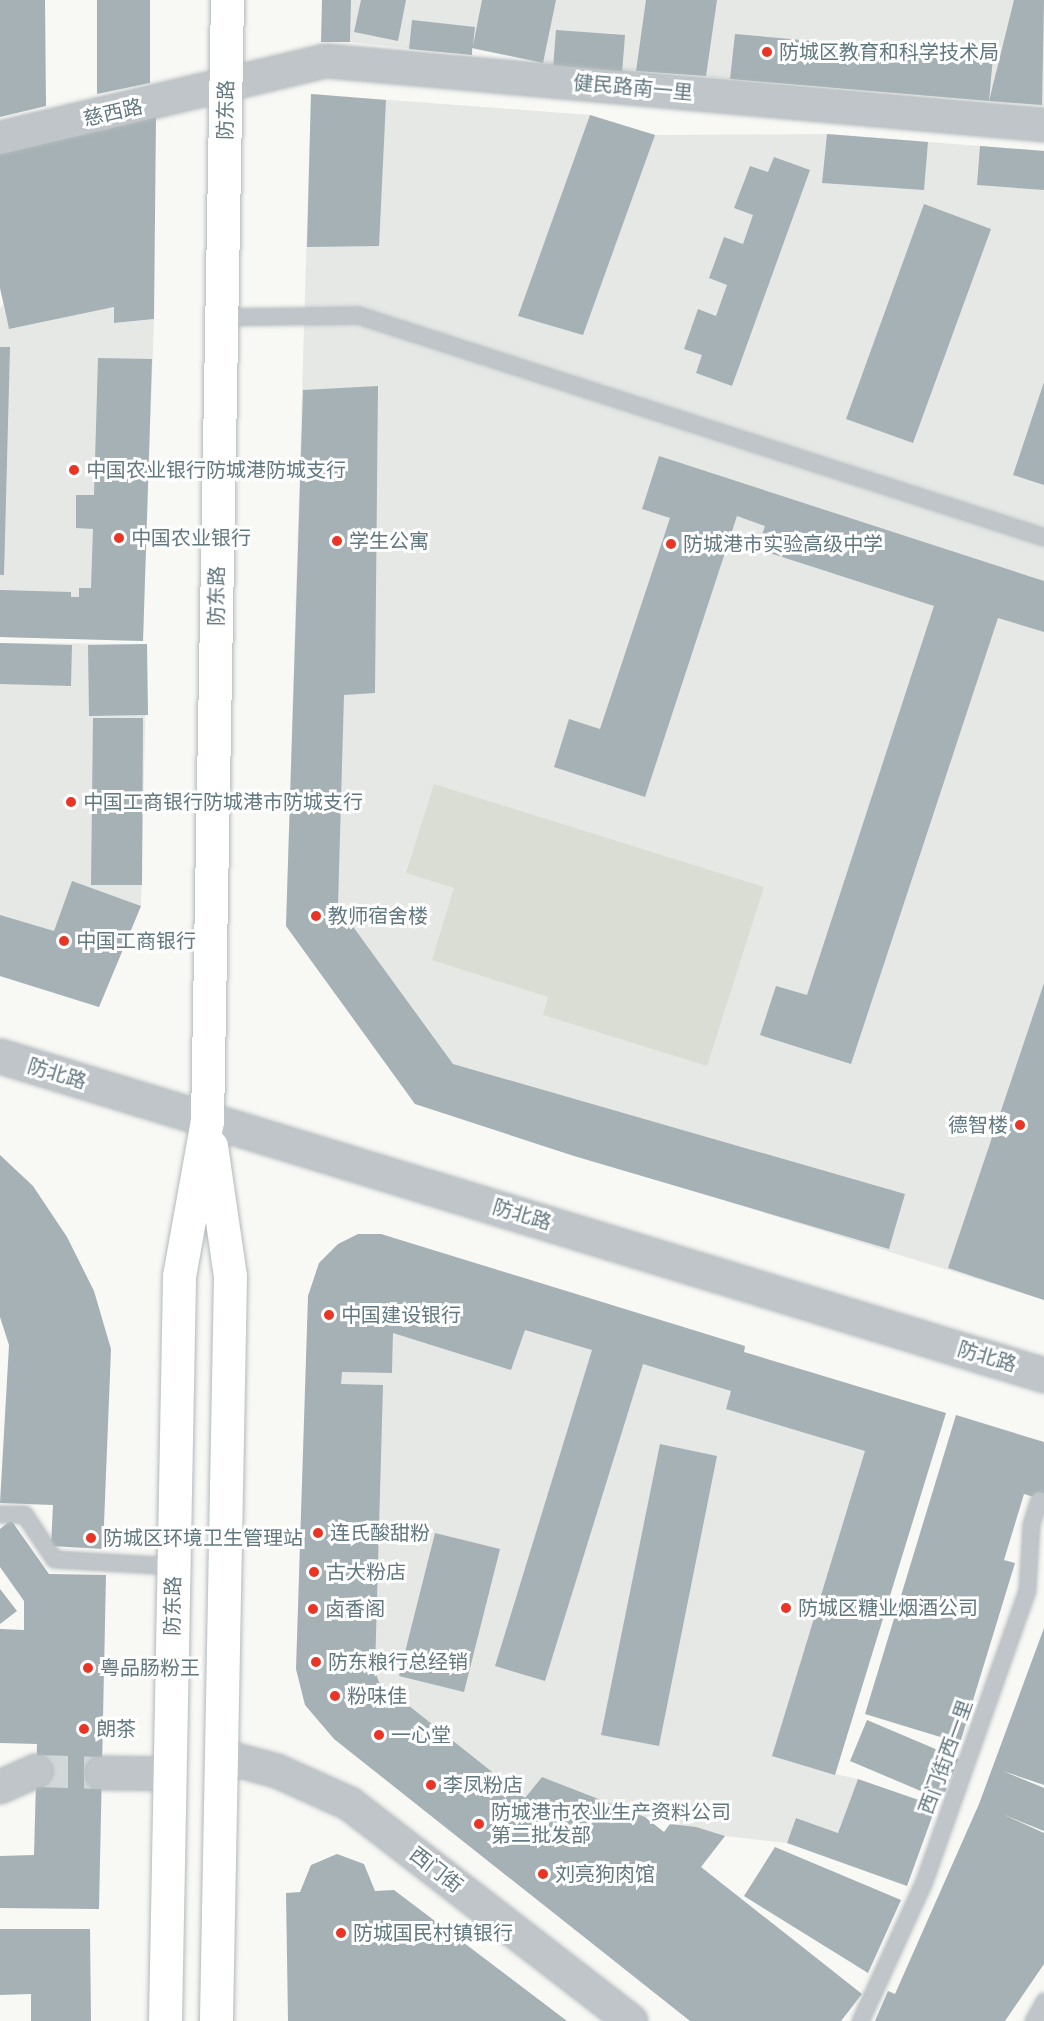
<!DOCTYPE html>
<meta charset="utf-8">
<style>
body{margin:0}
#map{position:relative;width:1044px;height:2021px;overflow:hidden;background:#f8f8f5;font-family:Roboto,"Noto Sans SC",sans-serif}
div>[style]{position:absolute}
.built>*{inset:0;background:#e6e8e6}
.green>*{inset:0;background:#d9ddd4}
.building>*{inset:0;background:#a5b1b5}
.minor-tunnel>*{height:32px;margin-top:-16px;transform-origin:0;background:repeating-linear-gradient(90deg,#d2d8d8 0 32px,transparent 0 48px)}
.roads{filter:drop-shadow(0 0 2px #b2b9bc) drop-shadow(0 0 2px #b2b9bc)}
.service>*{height:15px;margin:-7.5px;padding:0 7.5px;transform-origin:7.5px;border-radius:7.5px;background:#bfc5c8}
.minor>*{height:32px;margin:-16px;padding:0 16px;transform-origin:16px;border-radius:16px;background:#bfc5c8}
.tertiary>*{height:33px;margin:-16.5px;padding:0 16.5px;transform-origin:16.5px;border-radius:16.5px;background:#bfc5c8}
.primary>*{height:33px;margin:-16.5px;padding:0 16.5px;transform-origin:16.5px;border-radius:16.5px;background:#fff}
.dots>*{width:16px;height:16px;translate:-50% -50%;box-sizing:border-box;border:3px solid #fff;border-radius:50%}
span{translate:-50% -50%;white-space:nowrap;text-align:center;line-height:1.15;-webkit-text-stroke:6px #fff;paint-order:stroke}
.poi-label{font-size:20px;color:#627881}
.left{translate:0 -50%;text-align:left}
.right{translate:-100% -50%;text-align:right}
.street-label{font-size:20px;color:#627881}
</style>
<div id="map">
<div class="built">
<div style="clip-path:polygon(351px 0,1044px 0,1044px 106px,622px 69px,553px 68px,553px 64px,473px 49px,472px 55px,350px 42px)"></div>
<div style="clip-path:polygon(311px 94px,590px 115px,655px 135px,827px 134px,1044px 151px,1044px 1300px,415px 1104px,286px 926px)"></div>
<div style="clip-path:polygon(3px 305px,9px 329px,114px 307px,115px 323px,154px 319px,143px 641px,0 637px,0 308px)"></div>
<div style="clip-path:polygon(0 643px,147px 644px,141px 906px,99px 1007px,0 976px)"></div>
<div style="clip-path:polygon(656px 1319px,745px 1346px,744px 1352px,946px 1413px,835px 1774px,858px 1779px,838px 1833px,796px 1818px,787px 1843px,725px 1836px,645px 1817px,542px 1777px,525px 1798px,379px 1682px,375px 1671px,306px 1371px,392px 1373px,393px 1333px,350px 1332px)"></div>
</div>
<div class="green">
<div style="clip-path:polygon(434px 784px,764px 887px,707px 1066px,543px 1015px,548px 997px,432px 960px,454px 888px,406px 873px)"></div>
</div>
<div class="building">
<div style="clip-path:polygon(0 0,45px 0,46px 106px,0 117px)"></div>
<div style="clip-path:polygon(97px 0,150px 0,150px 83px,97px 94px)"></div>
<div style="clip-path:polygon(322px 0,351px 0,350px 42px,321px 42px)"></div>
<div style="clip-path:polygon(361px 0,406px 0,398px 41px,354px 32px)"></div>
<div style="clip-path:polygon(482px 0,556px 0,543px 63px,472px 48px,472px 55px,409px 49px,412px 20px,475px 27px,473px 46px)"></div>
<div style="clip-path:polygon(646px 0,717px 0,706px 76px,636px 71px)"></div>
<div style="clip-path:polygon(1014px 0,1044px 0,1042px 105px,989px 101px)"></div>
<div style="clip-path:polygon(556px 30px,625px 35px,622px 73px,553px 68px)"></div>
<div style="clip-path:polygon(735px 34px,993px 57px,989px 101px,730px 79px)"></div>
<div style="clip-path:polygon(311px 94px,386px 100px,379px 246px,307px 247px)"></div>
<div style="clip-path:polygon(156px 115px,154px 319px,114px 323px,114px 307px,9px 329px,0 288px,0 150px)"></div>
<div style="clip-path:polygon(590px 115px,655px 135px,583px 335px,518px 316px)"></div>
<div style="clip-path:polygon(827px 134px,928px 142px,924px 190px,822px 183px)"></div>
<div style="clip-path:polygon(980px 146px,1044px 151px,1044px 190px,977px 185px)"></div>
<div style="clip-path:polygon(774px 157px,810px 170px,732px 386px,696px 373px,702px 355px,684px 349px,698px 309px,716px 316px,727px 285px,709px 278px,724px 237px,743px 244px,753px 215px,734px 208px,750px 166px,768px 172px)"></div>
<div style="clip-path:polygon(924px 204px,991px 229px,913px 443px,846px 419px)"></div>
<div style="clip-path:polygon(0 347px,10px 347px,4px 575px,0 575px)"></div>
<div style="clip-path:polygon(98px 358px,152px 359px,143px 641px,0 637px,0 590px,71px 592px,71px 597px,79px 597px,79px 588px,91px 588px,93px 529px,76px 528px,76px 495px,94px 495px)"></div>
<div style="clip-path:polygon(1044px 382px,1044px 485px,1013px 475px)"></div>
<div style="clip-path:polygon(378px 386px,375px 693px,344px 695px,338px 906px,453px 1064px,905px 1194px,889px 1249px,574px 1156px,415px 1104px,286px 926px,303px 390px)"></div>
<div style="clip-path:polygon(659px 456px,1044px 581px,1044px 632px,998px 618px,851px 1064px,760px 1035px,776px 986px,807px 995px,934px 606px,757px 549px,765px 526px,737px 516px,645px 797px,554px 767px,569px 719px,600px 729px,670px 518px,642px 509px)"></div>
<div style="clip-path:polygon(0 643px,72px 645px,71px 686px,0 684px)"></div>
<div style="clip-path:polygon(147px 644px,148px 715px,89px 716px,88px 645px)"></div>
<div style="clip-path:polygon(93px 718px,143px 718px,142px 885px,91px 885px)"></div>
<div style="clip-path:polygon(72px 881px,141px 906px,99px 1007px,0 976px,0 915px,54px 931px)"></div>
<div style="clip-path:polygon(1044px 983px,1044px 1300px,948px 1268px)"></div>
<div style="clip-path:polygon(0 1155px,33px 1186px,67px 1237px,94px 1291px,111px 1349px,103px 1549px,51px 1546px,53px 1505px,0 1503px,9px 1345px,0 1317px)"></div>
<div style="clip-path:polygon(358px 1234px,381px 1234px,745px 1346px,744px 1352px,946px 1413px,835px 1775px,772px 1756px,865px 1451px,726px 1409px,731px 1391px,643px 1364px,545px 1681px,495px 1666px,592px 1350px,525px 1330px,511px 1370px,393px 1333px,392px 1373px,342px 1372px,341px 1384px,383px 1385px,375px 1671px,379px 1682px,525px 1798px,542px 1777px,645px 1817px,664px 1832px,670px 1824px,696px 1827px,725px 1836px,701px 1867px,862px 1994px,841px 2021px,690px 2021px,334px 1739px,305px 1705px,296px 1669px,308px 1296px,319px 1263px,338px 1244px)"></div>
<div style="clip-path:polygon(956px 1415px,1044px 1442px,1044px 1500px,1024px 1494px,1004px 1560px,1015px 1563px,960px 1743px,865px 1714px)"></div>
<div style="clip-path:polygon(660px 1444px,717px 1456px,659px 1746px,601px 1735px)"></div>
<div style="clip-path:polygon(11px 1520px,49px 1574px,106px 1575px,99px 1909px,0 1908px,0 1856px,34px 1855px,37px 1744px,0 1743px,0 1629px,24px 1630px,24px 1601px,0 1567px,0 1529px)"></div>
<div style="clip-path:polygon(435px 1533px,500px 1549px,464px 1692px,399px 1676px)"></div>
<div style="clip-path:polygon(0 1589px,17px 1611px,0 1624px)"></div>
<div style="clip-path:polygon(1044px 1628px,1044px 1785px,1003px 1771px,1044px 1788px,1044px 1831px,1002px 1814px,1044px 1833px,1044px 1964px,1005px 2021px,875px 2021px,888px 1991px,895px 1994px,979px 1804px)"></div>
<div style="clip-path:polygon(867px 1720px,959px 1759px,942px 1800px,850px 1761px)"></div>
<div style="clip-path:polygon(858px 1779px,936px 1806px,907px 1886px,787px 1843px,796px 1818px,838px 1833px)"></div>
<div style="clip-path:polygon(775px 1847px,901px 1900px,868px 1973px,744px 1896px)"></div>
<div style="clip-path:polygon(337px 1854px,364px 1864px,375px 1891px,394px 1890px,567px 2021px,288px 2021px,286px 1893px,300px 1892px,311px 1865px)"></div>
<div style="clip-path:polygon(0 1929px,90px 1929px,91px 2021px,31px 2021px,31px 1994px,0 1995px)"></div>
</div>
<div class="minor-tunnel">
<div style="left:36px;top:1771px;width:66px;rotate:1.7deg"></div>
</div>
<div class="roads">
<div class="service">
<div style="left:222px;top:317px;width:136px;rotate:-0.8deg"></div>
<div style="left:358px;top:315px;width:721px;rotate:17.93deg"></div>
<div style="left:0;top:1514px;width:24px"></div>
<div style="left:24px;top:1514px;width:54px;rotate:56.3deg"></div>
<div style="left:54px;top:1559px;width:120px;rotate:3.3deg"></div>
<div style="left:860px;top:2021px;width:154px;rotate:-65.4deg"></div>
<div style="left:924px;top:1881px;width:309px;rotate:-70.5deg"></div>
<div style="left:1027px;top:1590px;width:66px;rotate:-86.5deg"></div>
<div style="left:1031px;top:1524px;width:26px;rotate:-72deg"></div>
<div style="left:1033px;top:2021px;width:23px;rotate:-61deg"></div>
</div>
<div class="minor">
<div style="left:0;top:138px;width:335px;rotate:-13.3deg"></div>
<div style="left:326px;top:61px;width:721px;rotate:5.09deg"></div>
<div style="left:221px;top:1756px;width:58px;rotate:15deg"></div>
<div style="left:277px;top:1771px;width:80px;rotate:24.3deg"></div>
<div style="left:350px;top:1804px;width:355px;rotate:37.7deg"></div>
<div style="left:102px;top:1773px;width:67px;rotate:0.9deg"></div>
<div style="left:0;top:1787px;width:39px;rotate:-24deg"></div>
</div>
<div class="tertiary">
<div style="left:0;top:1056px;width:1092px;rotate:16.99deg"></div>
</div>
<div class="primary">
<div style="left:211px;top:1146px;width:131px;rotate:81.7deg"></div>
<div style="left:230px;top:1276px;width:745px;rotate:91.08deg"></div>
<div style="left:165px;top:2021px;width:745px;rotate:-88.92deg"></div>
<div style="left:179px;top:1276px;width:158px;rotate:-79.8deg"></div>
<div style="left:207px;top:1121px;width:1121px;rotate:-88.98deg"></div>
</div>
</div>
<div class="dots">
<div style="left:767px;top:52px;background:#e83525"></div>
<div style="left:74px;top:470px;background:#e83525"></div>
<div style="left:119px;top:538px;background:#e83525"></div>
<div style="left:337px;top:541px;background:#e83525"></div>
<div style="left:671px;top:544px;background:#e83525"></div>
<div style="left:71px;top:802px;background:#e83525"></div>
<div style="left:316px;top:916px;background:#e83525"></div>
<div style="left:64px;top:941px;background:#e83525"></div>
<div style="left:1020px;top:1125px;background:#e83525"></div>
<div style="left:329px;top:1315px;background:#e83525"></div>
<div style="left:318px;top:1533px;background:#e83525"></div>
<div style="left:91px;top:1538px;background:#e83525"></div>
<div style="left:314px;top:1572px;background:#e83525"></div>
<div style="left:786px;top:1608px;background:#e83525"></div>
<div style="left:313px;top:1609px;background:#e83525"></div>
<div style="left:316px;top:1662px;background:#e83525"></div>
<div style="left:88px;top:1668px;background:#e83525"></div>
<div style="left:335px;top:1696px;background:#e83525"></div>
<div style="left:84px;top:1729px;background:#e83525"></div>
<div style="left:379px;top:1735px;background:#e83525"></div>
<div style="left:431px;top:1785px;background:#e83525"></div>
<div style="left:479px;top:1824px;background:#e83525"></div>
<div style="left:543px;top:1874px;background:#e83525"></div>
<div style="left:341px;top:1933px;background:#e83525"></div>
</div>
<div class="poi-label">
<span class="left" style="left:779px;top:52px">防城区教育和科学技术局</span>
<span class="left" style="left:86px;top:470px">中国农业银行防城港防城支行</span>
<span class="left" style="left:131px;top:538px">中国农业银行</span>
<span class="left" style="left:349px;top:541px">学生公寓</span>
<span class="left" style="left:683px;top:544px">防城港市实验高级中学</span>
<span class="left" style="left:83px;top:802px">中国工商银行防城港市防城支行</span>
<span class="left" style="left:328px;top:916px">教师宿舍楼</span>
<span class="left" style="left:76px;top:941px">中国工商银行</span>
<span class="right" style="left:1008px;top:1125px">德智楼</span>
<span class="left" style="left:341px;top:1315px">中国建设银行</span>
<span class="left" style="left:330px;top:1533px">连氏酸甜粉</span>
<span class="left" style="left:103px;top:1538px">防城区环境卫生管理站</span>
<span class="left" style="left:326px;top:1572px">古大粉店</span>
<span class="left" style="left:798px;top:1608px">防城区糖业烟酒公司</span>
<span class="left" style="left:325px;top:1609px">卤香阁</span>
<span class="left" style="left:328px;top:1662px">防东粮行总经销</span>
<span class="left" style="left:100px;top:1668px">粤品肠粉王</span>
<span class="left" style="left:347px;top:1696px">粉味佳</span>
<span class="left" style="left:96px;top:1729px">朗茶</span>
<span class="left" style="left:391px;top:1735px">一心堂</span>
<span class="left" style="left:443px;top:1785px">李凤粉店</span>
<span class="left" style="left:491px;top:1824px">防城港市农业生产资料公司<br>第二批发部</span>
<span class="left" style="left:555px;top:1874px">刘亮狗肉馆</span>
<span class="left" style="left:353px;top:1933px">防城国民村镇银行</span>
</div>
<div class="street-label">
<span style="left:633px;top:88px;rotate:5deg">健民路南一里</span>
<span style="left:226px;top:110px;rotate:-89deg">防东路</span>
<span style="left:113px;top:113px;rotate:-13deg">慈西路</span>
<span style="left:217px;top:596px;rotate:-89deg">防东路</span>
<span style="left:57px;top:1074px;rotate:17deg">防北路</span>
<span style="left:522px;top:1215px;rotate:17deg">防北路</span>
<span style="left:987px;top:1357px;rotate:17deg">防北路</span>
<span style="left:173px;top:1606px;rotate:-89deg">防东路</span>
<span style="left:946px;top:1757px;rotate:-70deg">西门街西一里</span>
<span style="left:436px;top:1870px;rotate:38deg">西门街</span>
</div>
</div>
